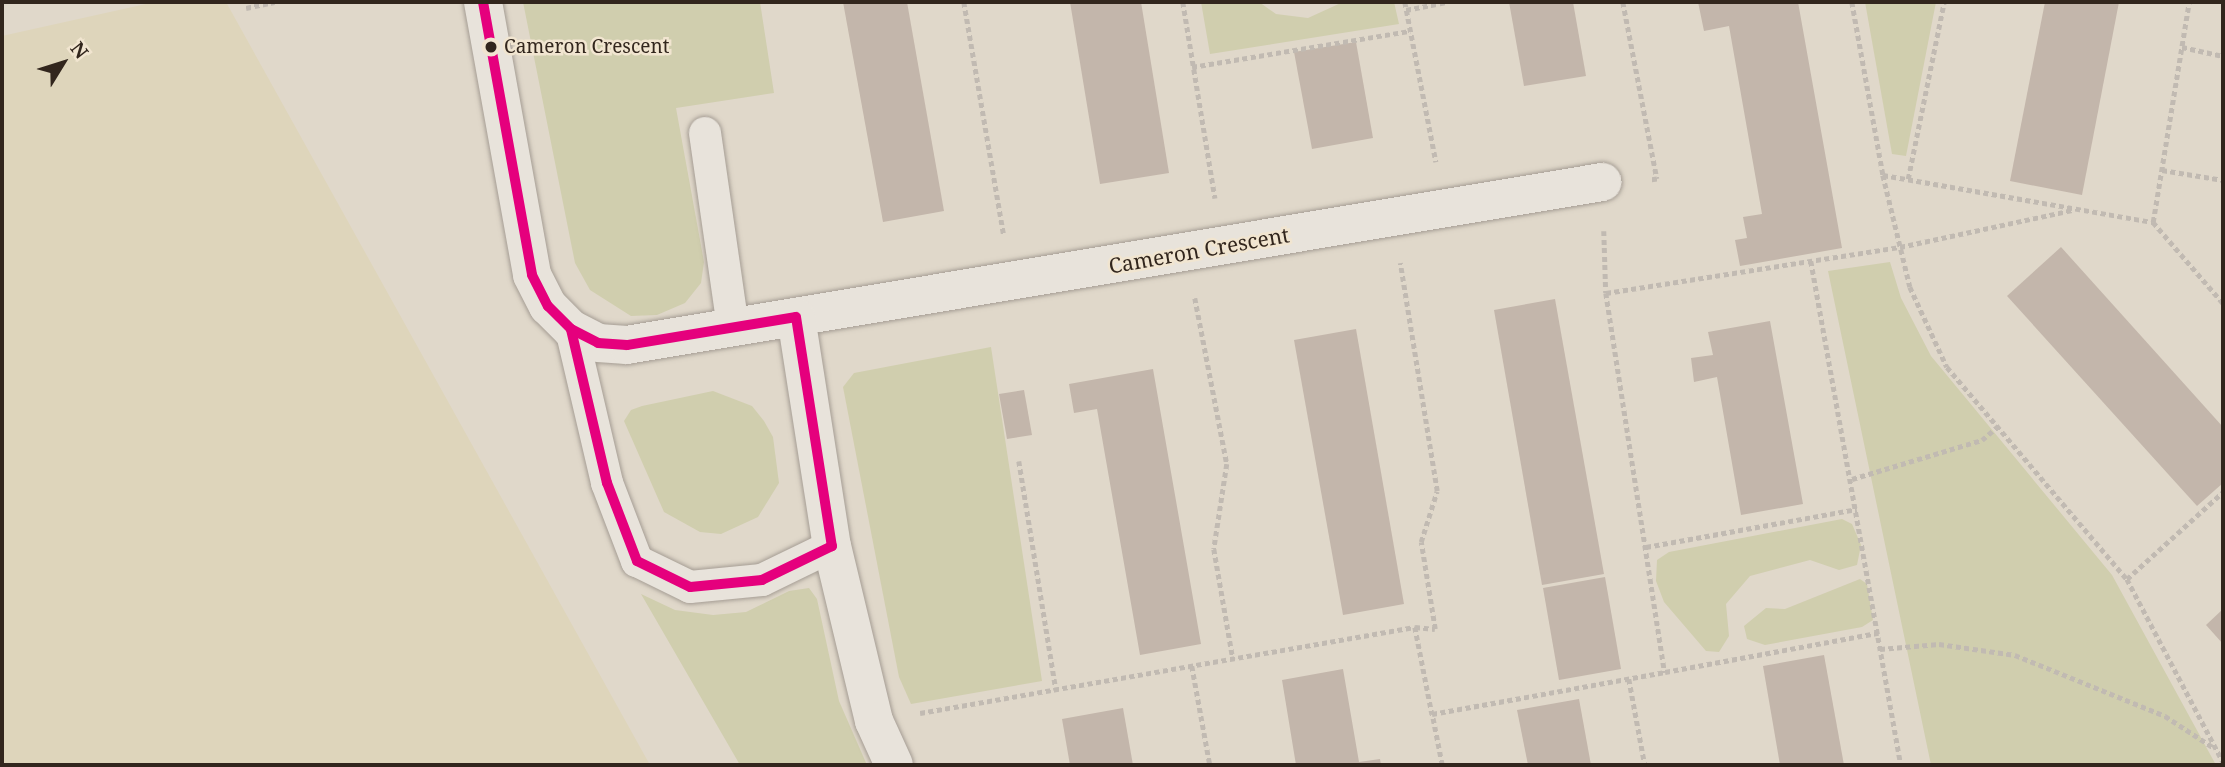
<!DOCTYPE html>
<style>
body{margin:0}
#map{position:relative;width:2225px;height:767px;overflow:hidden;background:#e0d8ca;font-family:"Noto Serif",serif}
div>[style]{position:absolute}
.farmland>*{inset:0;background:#ded5bb}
.green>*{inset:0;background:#d0ceae}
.building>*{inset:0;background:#c3b6ab}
.path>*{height:4.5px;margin-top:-2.25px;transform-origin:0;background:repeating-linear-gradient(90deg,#c1bab2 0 5px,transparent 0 8.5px)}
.roads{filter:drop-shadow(0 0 2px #a59d94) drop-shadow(0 0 2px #a59d94)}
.lane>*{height:32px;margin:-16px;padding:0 16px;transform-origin:16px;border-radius:16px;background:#e8e3db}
.street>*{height:38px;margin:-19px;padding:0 19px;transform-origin:19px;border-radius:19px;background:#e8e3db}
.bus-1>*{height:10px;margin:-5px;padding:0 5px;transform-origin:5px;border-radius:5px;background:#e5007d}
.dots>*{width:19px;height:19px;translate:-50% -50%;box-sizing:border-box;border:4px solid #f1e5d0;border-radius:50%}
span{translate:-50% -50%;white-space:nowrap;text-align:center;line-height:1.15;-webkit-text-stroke:5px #f1e5d0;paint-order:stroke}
.bus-label{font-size:19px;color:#32261d}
.left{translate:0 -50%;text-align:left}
.street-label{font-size:21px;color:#32261d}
.frame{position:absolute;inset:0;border:4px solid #32261d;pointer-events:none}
.north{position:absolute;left:28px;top:28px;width:70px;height:70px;-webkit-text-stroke:5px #f1e5d0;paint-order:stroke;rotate:52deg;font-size:19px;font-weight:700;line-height:28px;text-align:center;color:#32261d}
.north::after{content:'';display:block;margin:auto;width:24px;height:32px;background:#32261d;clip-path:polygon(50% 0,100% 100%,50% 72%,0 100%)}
</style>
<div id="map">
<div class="farmland">
<div style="clip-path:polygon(155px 2px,226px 2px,650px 765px,2px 765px,2px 36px)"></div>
</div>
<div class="green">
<div style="clip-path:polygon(523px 2px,760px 2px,774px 93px,676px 108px,704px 262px,701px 283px,685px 303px,657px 315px,631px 316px,590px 290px,575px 263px)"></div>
<div style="clip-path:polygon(1201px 2px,1259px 2px,1276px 14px,1308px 18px,1343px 2px,1394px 2px,1399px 24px,1210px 54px)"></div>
<div style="clip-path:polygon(1865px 2px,1936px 2px,1906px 156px,1892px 154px)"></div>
<div style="clip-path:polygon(1890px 262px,1901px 298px,1931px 356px,2112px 575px,2216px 765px,1931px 765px,1828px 271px)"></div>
<div style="clip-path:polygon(991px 347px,1042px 681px,911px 704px,899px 677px,843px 387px,854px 373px)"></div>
<div style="clip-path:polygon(713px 391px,752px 406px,764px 421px,773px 437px,779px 483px,758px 517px,721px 534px,700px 532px,664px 512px,624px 421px,631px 410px,642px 406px)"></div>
<div style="clip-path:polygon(1842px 519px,1852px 524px,1861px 545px,1857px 565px,1839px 570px,1810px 560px,1750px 576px,1726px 604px,1729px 636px,1719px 652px,1706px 651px,1664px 602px,1656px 581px,1657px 560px,1669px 552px)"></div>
<div style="clip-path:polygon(1860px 579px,1867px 584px,1873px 620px,1862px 627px,1765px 645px,1747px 639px,1744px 626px,1766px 608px,1785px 609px)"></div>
<div style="clip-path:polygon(809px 588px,817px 599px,839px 701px,867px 765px,740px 765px,641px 594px,675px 610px,713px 615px,746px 612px,789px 591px)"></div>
</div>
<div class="building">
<div style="clip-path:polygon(843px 2px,907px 2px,944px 211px,883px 222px)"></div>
<div style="clip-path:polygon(1070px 2px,1141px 2px,1169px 173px,1100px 184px)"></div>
<div style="clip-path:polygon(1509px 2px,1573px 2px,1586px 76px,1524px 86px)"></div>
<div style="clip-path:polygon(1698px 2px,1798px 2px,1842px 248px,1740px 266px,1735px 240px,1747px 238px,1743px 217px,1762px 214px,1729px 26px,1704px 31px)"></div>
<div style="clip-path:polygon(2045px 2px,2119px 2px,2082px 195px,2010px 181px)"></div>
<div style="clip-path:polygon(1356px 42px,1373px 138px,1312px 149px,1294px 52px)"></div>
<div style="clip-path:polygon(2061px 247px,2223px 427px,2223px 483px,2197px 506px,2007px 296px)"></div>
<div style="clip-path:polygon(1555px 299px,1604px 574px,1542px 585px,1494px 310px)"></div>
<div style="clip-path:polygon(1770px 321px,1803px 504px,1741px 515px,1717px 377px,1694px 382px,1691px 358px,1713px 355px,1708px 332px)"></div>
<div style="clip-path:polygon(1356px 329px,1404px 604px,1343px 615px,1294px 340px)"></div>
<div style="clip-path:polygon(1153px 369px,1201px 644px,1140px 655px,1097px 409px,1074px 413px,1069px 384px)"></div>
<div style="clip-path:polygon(1024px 390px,1032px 435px,1007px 439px,999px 394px)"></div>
<div style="clip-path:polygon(1605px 577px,1621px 669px,1559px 680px,1543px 588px)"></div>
<div style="clip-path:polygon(2223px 609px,2223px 644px,2206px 625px)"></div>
<div style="clip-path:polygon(1824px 655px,1844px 765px,1780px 765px,1763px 666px)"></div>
<div style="clip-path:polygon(1343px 669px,1359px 762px,1380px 759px,1381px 765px,1296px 765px,1282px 680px)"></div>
<div style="clip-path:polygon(1579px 699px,1591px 765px,1528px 765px,1517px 710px)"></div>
<div style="clip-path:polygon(1123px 708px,1133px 765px,1070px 765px,1062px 719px)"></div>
</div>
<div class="path">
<div style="left:964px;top:2px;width:237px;rotate:80.3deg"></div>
<div style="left:1183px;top:2px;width:199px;rotate:80.7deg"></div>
<div style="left:1405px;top:2px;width:163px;rotate:79deg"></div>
<div style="left:1623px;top:2px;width:180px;rotate:79.1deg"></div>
<div style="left:1657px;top:179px;width:7px;rotate:172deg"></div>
<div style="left:1852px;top:2px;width:176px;rotate:79.8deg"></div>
<div style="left:1883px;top:175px;width:115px;rotate:76.4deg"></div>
<div style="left:1910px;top:287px;width:88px;rotate:65.2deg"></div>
<div style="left:1947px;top:367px;width:278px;rotate:49.7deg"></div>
<div style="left:2127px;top:579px;width:207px;rotate:62.3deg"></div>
<div style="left:246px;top:8px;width:29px;rotate:-12deg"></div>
<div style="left:1406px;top:10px;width:41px;rotate:-11.3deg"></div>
<div style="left:2182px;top:47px;width:42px;rotate:12.4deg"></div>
<div style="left:1192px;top:67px;width:221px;rotate:-9.4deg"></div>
<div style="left:2162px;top:170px;width:62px;rotate:9.3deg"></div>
<div style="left:1883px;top:175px;width:274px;rotate:9.9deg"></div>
<div style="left:2153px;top:222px;width:223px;rotate:-80.7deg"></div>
<div style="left:1908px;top:179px;width:181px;rotate:-78.5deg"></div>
<div style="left:2153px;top:222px;width:107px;rotate:49.2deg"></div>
<div style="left:1604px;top:231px;width:62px;rotate:88.2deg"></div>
<div style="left:1606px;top:293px;width:384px;rotate:81.2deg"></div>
<div style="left:1665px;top:672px;width:217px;rotate:-10.4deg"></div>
<div style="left:1811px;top:261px;width:512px;rotate:79.88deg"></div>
<div style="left:1606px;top:293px;width:298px;rotate:-8.9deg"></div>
<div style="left:1900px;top:247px;width:177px;rotate:-12.1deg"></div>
<div style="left:1195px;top:298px;width:169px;rotate:79.1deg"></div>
<div style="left:1227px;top:464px;width:86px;rotate:98.7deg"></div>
<div style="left:1214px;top:549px;width:112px;rotate:80.2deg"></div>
<div style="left:1019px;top:461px;width:232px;rotate:80.8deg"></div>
<div style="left:1852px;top:479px;width:136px;rotate:-16.7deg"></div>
<div style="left:1982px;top:440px;width:23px;rotate:-41deg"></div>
<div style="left:1646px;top:547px;width:214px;rotate:-10.2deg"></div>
<div style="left:2127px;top:579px;width:130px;rotate:-42.2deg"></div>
<div style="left:1415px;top:627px;width:89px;rotate:78.9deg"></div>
<div style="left:1880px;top:649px;width:59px;rotate:-4.8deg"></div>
<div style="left:1939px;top:644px;width:77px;rotate:8.2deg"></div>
<div style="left:2015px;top:655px;width:162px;rotate:22.1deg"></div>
<div style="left:2165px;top:716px;width:59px;rotate:33.1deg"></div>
<div style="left:1192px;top:666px;width:101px;rotate:79.7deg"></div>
<div style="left:1629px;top:679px;width:87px;rotate:79.5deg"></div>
<div style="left:920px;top:713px;width:502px;rotate:-9.86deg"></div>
<div style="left:1415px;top:627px;width:20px;rotate:6deg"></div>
<div style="left:1435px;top:629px;width:88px;rotate:-99.1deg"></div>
<div style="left:1421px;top:542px;width:53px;rotate:-72.6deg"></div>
<div style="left:1437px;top:491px;width:231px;rotate:-99.2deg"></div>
<div style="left:1442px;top:765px;width:52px;rotate:-101.1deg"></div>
<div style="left:1432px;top:714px;width:237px;rotate:-10.2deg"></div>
</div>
<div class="roads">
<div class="lane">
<div style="left:705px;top:133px;width:196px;rotate:81.8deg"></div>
<div style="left:571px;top:329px;width:158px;rotate:76.8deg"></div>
<div style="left:607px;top:483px;width:84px;rotate:69deg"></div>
<div style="left:637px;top:561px;width:59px;rotate:26.1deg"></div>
<div style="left:690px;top:587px;width:72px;rotate:-5.6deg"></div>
<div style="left:762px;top:580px;width:78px;rotate:-25.9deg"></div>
</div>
<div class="street">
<div style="left:483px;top:2px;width:277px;rotate:79.8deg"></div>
<div style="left:532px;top:275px;width:35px;rotate:63deg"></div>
<div style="left:548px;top:306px;width:33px;rotate:45deg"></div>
<div style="left:571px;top:329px;width:30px;rotate:27deg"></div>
<div style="left:598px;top:343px;width:29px;rotate:4deg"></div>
<div style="left:627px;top:345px;width:989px;rotate:-9.49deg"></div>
<div style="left:796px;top:317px;width:232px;rotate:81.1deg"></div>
<div style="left:832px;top:546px;width:180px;rotate:76.5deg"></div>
<div style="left:874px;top:721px;width:48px;rotate:65.6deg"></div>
</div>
</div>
<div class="bus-1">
<div style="left:483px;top:2px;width:277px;rotate:79.8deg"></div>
<div style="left:532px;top:275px;width:35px;rotate:63deg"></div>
<div style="left:548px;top:306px;width:33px;rotate:45deg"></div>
<div style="left:796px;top:317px;width:232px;rotate:81.1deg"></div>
<div style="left:832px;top:546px;width:78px;rotate:154.1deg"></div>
<div style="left:762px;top:580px;width:72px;rotate:174.4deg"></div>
<div style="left:690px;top:587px;width:59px;rotate:-153.9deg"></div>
<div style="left:637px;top:561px;width:84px;rotate:-111deg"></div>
<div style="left:607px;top:483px;width:158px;rotate:-103.2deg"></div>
<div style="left:571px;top:329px;width:30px;rotate:27deg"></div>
<div style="left:598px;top:343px;width:29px;rotate:4deg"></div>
<div style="left:627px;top:345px;width:171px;rotate:-9.4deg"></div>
</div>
<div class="dots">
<div style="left:491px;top:47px;background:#32261d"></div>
</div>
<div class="bus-label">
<span class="left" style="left:504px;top:47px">Cameron Crescent</span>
</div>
<div class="street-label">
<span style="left:1199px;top:250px;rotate:-10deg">Cameron Crescent</span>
</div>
<div class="frame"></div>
<div class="north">N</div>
</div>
